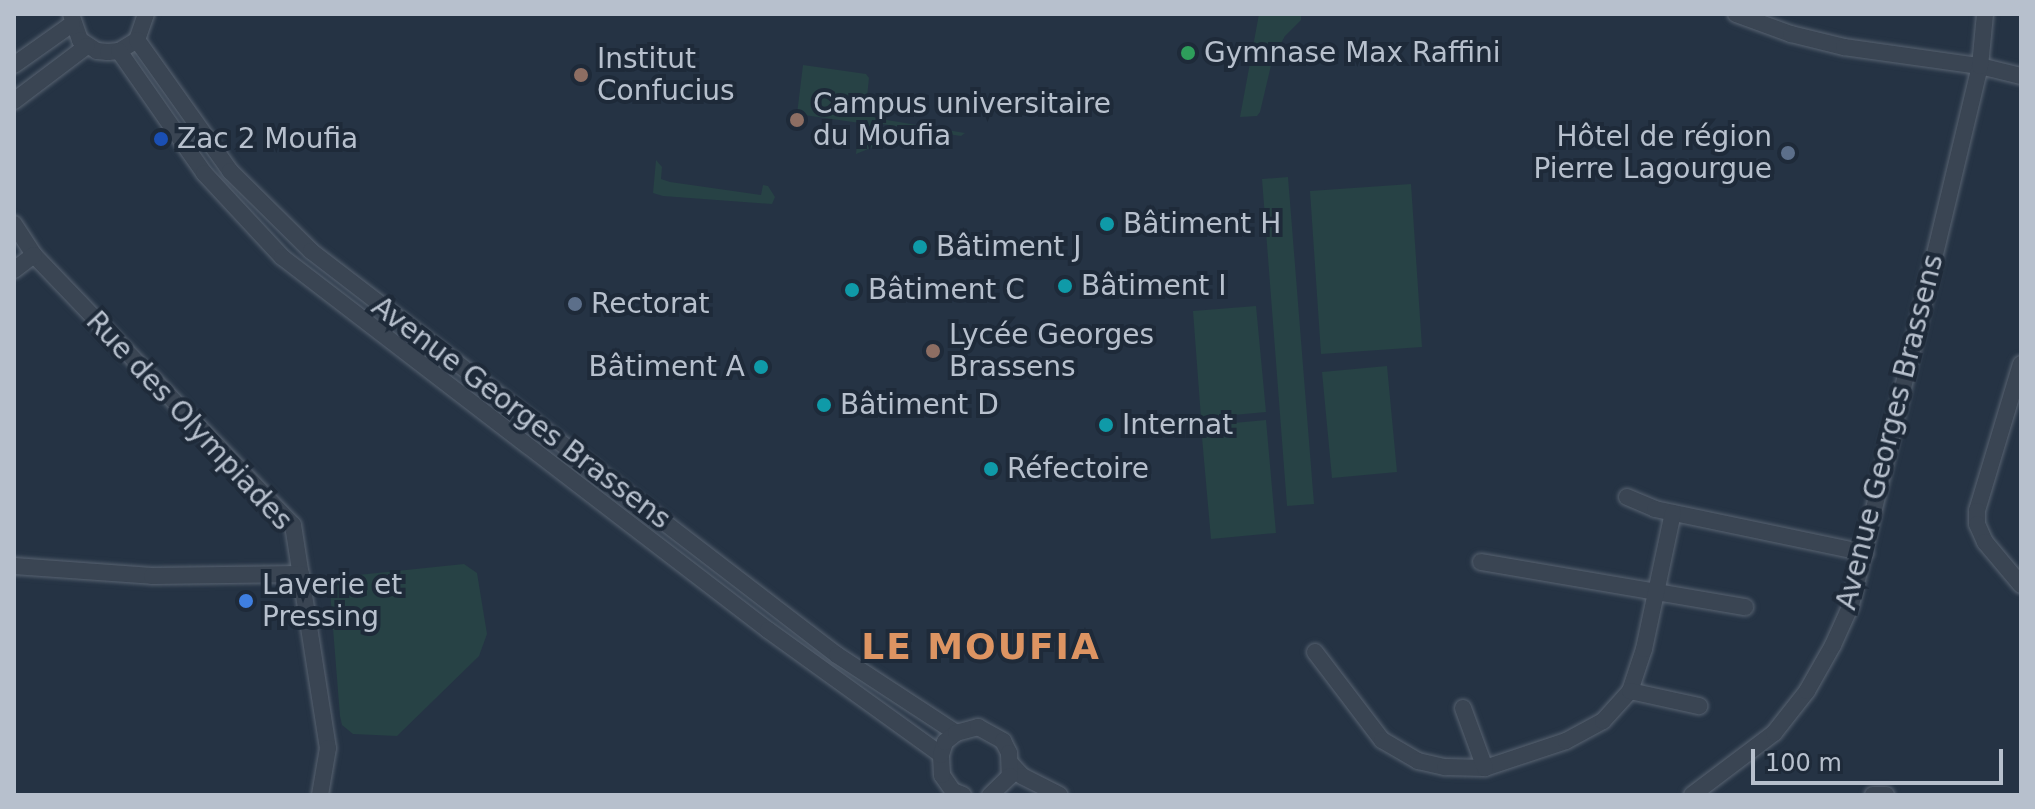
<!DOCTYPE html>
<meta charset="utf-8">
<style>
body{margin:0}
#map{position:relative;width:2035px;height:809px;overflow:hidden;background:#253344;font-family:"DejaVu Sans",sans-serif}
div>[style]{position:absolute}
.green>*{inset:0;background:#274245}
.roads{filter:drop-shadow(0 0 2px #586371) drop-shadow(0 0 2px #586371)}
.minor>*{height:16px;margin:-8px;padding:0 8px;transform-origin:8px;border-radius:8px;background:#3a4553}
.dots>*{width:22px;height:22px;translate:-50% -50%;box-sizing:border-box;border:4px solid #1e2a39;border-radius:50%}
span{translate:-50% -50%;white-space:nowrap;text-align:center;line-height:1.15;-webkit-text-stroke:8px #1e2a39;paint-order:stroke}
.poi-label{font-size:28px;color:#b7c0cd}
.left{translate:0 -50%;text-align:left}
.right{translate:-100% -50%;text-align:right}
.street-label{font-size:28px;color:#b7c0cd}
.district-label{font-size:36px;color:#dd9462;font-weight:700;letter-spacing:2px}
.frame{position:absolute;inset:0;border:16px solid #b7c0cd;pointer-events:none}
.scale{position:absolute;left:1751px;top:749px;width:252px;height:36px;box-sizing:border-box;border:4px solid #b7c0cd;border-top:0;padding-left:10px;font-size:24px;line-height:28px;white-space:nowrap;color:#b7c0cd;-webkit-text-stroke:6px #1e2a39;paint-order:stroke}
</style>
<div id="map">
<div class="green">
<div style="clip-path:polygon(1259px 14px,1301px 14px,1301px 20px,1285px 36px,1273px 57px,1260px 112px,1257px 116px,1240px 117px)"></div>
<div style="clip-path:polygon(803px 65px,866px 74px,869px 78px,866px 107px,875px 118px,965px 133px,961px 136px,875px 123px,873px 147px,856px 154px,857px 143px,864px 143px,859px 134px,860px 123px,797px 114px)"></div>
<div style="clip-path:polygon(656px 160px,662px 167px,661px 179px,670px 182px,761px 195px,763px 185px,768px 186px,775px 197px,772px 204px,663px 196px,653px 193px)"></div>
<div style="clip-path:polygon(1288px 177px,1314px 504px,1287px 506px,1262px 179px)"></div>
<div style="clip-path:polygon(1411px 184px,1422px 347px,1321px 354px,1310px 191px)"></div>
<div style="clip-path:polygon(1256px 306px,1266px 412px,1201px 418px,1193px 311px)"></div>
<div style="clip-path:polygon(1387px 366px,1397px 472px,1332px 478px,1322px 372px)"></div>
<div style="clip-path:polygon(1266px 420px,1276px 533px,1211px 539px,1201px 426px)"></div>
<div style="clip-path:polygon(464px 564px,477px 573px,487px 634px,479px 656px,397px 736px,353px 734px,342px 725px,340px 716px,329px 578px)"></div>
</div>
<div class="roads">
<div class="minor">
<div style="left:71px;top:14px;width:28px;rotate:71deg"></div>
<div style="left:80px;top:40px;width:20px;rotate:33deg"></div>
<div style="left:97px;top:51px;width:11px;rotate:5deg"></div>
<div style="left:108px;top:52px;width:11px;rotate:-5deg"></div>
<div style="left:119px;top:51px;width:21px;rotate:-31deg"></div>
<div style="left:137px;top:40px;width:28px;rotate:-71deg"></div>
<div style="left:1736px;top:14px;width:59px;rotate:20deg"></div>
<div style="left:1791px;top:34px;width:55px;rotate:13.8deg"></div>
<div style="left:1844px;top:47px;width:137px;rotate:8deg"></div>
<div style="left:1980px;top:66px;width:42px;rotate:13.7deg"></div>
<div style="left:137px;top:40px;width:161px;rotate:54.6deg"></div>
<div style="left:230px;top:171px;width:114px;rotate:44.6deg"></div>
<div style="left:311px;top:251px;width:663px;rotate:37.53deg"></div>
<div style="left:837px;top:655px;width:142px;rotate:33.2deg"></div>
<div style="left:119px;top:51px;width:149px;rotate:55.1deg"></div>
<div style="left:204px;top:173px;width:115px;rotate:47.1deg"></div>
<div style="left:282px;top:257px;width:613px;rotate:37.51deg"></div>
<div style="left:768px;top:630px;width:213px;rotate:35.8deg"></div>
<div style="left:14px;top:65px;width:71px;rotate:-35.3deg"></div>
<div style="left:14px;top:101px;width:91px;rotate:-37deg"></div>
<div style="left:14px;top:224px;width:37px;rotate:57deg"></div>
<div style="left:34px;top:255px;width:374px;rotate:46.2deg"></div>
<div style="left:293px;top:525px;width:226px;rotate:81.1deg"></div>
<div style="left:328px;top:748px;width:48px;rotate:99.7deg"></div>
<div style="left:14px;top:270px;width:25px;rotate:-37deg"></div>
<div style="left:2021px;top:364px;width:153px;rotate:106.7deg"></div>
<div style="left:1977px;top:511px;width:13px;rotate:90deg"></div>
<div style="left:1977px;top:524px;width:20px;rotate:66deg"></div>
<div style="left:1985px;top:542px;width:56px;rotate:50.1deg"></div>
<div style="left:1627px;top:497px;width:30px;rotate:23deg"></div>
<div style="left:1655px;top:509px;width:215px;rotate:11.8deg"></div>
<div style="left:1481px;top:562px;width:268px;rotate:9.7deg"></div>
<div style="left:14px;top:566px;width:138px;rotate:4.1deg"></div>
<div style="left:152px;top:576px;width:149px;rotate:-0.8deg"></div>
<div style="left:1315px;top:652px;width:111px;rotate:52.7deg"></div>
<div style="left:1382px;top:740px;width:42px;rotate:30.3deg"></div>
<div style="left:1418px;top:761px;width:28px;rotate:13deg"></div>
<div style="left:1445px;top:767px;width:40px;rotate:1.4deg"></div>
<div style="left:1485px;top:768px;width:85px;rotate:-18.4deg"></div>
<div style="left:1566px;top:741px;width:42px;rotate:-28.4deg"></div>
<div style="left:1603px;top:721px;width:40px;rotate:-48deg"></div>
<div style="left:1630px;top:691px;width:44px;rotate:-71.6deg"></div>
<div style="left:1644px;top:649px;width:139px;rotate:-78deg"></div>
<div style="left:1630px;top:691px;width:71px;rotate:12.3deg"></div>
<div style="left:1463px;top:708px;width:64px;rotate:69.9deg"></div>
<div style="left:1011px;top:764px;width:16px;rotate:47deg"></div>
<div style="left:1022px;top:776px;width:42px;rotate:26.6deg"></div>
<div style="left:963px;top:795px;width:11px;rotate:-158deg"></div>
<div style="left:953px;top:791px;width:19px;rotate:-125deg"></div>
<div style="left:942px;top:775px;width:20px;rotate:-93deg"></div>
<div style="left:941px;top:755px;width:14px;rotate:-73deg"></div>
<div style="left:945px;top:742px;width:14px;rotate:-39deg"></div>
<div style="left:956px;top:733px;width:23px;rotate:-15deg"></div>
<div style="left:978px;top:727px;width:29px;rotate:29deg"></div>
<div style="left:1003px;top:741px;width:13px;rotate:63deg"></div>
<div style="left:1009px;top:753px;width:23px;rotate:88deg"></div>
<div style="left:1010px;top:776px;width:28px;rotate:136deg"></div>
<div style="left:1692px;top:795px;width:103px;rotate:-37.1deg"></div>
<div style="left:1774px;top:733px;width:53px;rotate:-51.8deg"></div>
<div style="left:1807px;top:691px;width:53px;rotate:-60.5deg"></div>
<div style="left:1833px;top:645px;width:44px;rotate:-65.8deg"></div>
<div style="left:1851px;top:605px;width:554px;rotate:-76.54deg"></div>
<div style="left:1980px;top:66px;width:52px;rotate:-84.5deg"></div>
<div style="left:1873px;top:795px;width:13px"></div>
</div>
</div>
<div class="dots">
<div style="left:1188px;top:53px;background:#2e9e5b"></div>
<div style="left:581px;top:75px;background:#8d6e63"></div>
<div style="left:797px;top:120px;background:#8d6e63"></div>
<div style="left:161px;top:139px;background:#1a4fb4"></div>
<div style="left:1788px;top:153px;background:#5c6f8a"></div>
<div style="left:1107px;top:224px;background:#0f9aa8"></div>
<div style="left:920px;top:247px;background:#0f9aa8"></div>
<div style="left:1065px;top:286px;background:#0f9aa8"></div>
<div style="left:852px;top:290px;background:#0f9aa8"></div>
<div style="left:575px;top:304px;background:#5c6f8a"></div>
<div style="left:933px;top:351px;background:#8d6e63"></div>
<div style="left:761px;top:367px;background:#0f9aa8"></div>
<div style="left:824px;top:405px;background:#0f9aa8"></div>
<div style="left:1106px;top:425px;background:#0f9aa8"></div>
<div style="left:991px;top:469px;background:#0f9aa8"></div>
<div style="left:246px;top:601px;background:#3f7fe0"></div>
</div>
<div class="poi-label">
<span class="left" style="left:1204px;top:53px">Gymnase Max Raffini</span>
<span class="left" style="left:597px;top:75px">Institut<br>Confucius</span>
<span class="left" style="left:813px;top:120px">Campus universitaire<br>du Moufia</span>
<span class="right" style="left:1772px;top:153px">Hôtel de région<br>Pierre Lagourgue</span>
<span class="left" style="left:177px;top:139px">Zac 2 Moufia</span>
<span class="left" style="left:1123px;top:224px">Bâtiment H</span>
<span class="left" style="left:936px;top:247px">Bâtiment J</span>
<span class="left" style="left:1081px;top:286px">Bâtiment I</span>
<span class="left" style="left:868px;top:290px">Bâtiment C</span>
<span class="left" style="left:591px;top:304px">Rectorat</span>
<span class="left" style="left:949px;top:351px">Lycée Georges<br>Brassens</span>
<span class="right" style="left:745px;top:367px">Bâtiment A</span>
<span class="left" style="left:840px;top:405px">Bâtiment D</span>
<span class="left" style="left:1122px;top:425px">Internat</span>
<span class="left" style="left:1007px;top:469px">Réfectoire</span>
<span class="left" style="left:262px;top:601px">Laverie et<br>Pressing</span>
</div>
<div class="street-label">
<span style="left:521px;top:413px;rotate:37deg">Avenue Georges Brassens</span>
<span style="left:189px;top:421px;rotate:47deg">Rue des Olympiades</span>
<span style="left:1890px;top:432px;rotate:-76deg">Avenue Georges Brassens</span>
</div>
<div class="district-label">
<span style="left:981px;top:647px">LE MOUFIA</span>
</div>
<div class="frame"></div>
<div class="scale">100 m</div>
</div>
